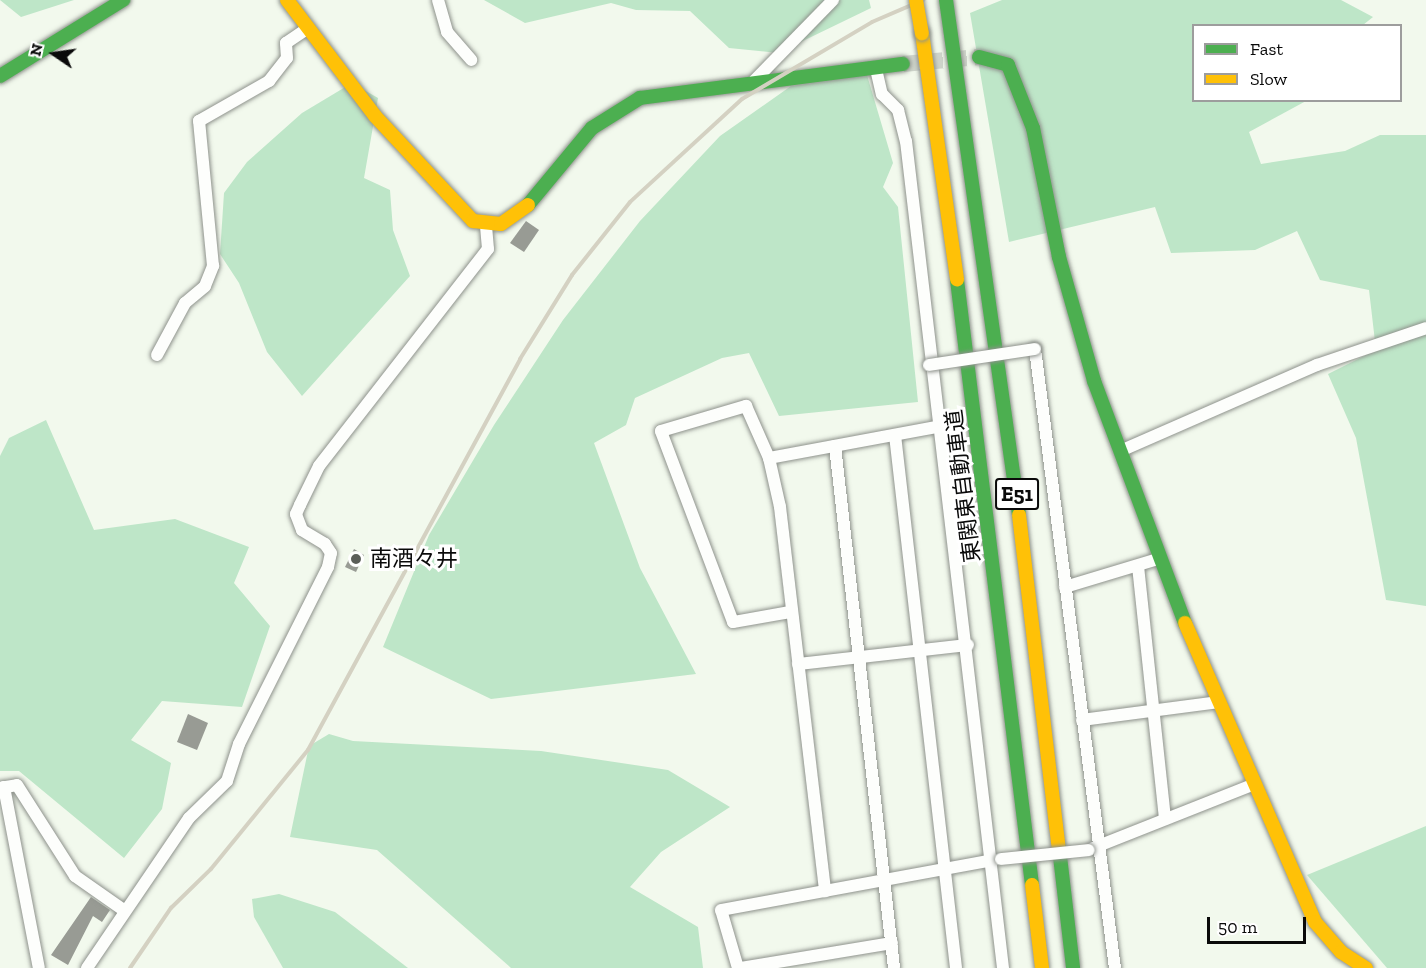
<!DOCTYPE html>
<meta charset="utf-8">
<style>
body{margin:0}
#map{position:relative;width:1426px;height:968px;overflow:hidden;background:#f2f9ed;font-family:"Zilla Slab","Noto Sans JP",serif}
div>[style]{position:absolute}
.forest>*{inset:0;background:#bee6c8}
.building>*{inset:0;background:#989b94}
.secondary-tunnel>*{height:16px;margin-top:-8px;transform-origin:0;background:repeating-linear-gradient(90deg,#cfd5cb 0 16px,transparent 0 24px)}
.roads{filter:drop-shadow(0 0 2px #8e928c) drop-shadow(0 0 2px #8e928c)}
.street>*{height:12px;margin:-6px;padding:0 6px;transform-origin:6px;border-radius:6px;background:#fdfefc}
.fast>*{height:14px;margin:-7px;padding:0 7px;transform-origin:7px;border-radius:7px;background:#4caf50}
.slow>*{height:14px;margin:-7px;padding:0 7px;transform-origin:7px;border-radius:7px;background:#ffc107}
.rail>*{height:4px;margin:-2px;padding:0 2px;transform-origin:2px;border-radius:2px;background:#d4d1c2}
.bridges{filter:drop-shadow(0 0 2px #8e928c) drop-shadow(0 0 2px #8e928c)}
.street-bridge>*{height:12px;margin:-6px;padding:0 6px;transform-origin:6px;border-radius:6px;background:#fdfefc}
.slow-bridge>*{height:14px;margin:-7px;padding:0 7px;transform-origin:7px;border-radius:7px;background:#ffc107}
.dots>*{width:16px;height:16px;translate:-50% -50%;box-sizing:border-box;border:3px solid #fff;border-radius:50%}
span{translate:-50% -50%;white-space:nowrap;text-align:center;line-height:1.15;-webkit-text-stroke:6px #fff;paint-order:stroke}
.shield-label span{padding:2px 4px;background:#fff;border:2px solid;border-radius:4px;-webkit-text-stroke-width:0}
.shield-label{font-size:21px;color:#0a0a0a;font-weight:700}
.street-label{font-size:22px;color:#0a0a0a}
.poi-label{font-size:22px;color:#0a0a0a}
.left{translate:0 -50%;text-align:left}
.legend{position:absolute;left:1192px;top:24px;width:210px;height:78px;box-sizing:border-box;background:#fff;border:2px solid #9d9d9d;margin:0;padding:8px 10px;list-style:none;font-size:18px;color:#0a0a0a}
.legend li{display:flex;align-items:center;gap:12px;height:30px}
.legend b{width:30px;border:2px solid #9d9d9d}
.north{position:absolute;left:24px;top:24px;width:60px;height:60px;-webkit-text-stroke:4px #fff;paint-order:stroke;rotate:283deg;font-size:16px;font-weight:700;line-height:24px;text-align:center;color:#0a0a0a}
.north::after{content:'';display:block;margin:auto;width:21px;height:27px;background:#0a0a0a;clip-path:polygon(50% 0,100% 100%,50% 72%,0 100%)}
.scale{position:absolute;left:1207px;top:917px;width:99px;height:27px;box-sizing:border-box;border:3px solid #0a0a0a;border-top:0;padding-left:8px;font-size:18px;line-height:21px;white-space:nowrap;color:#0a0a0a;-webkit-text-stroke:4px #fff;paint-order:stroke}
</style>
<div id="map">
<div class="forest">
<div style="clip-path:polygon(0 0,74px 0,21px 17px)"></div>
<div style="clip-path:polygon(484px 0,869px 0,871px 8px,778px 53px,729px 48px,690px 11px,636px 10px,611px 3px,525px 23px)"></div>
<div style="clip-path:polygon(1002px 0,1341px 0,1373px 17px,1363px 25px,1194px 26px,1194px 100px,1306px 101px,1249px 132px,1261px 164px,1345px 151px,1380px 135px,1426px 135px,1426px 606px,1386px 600px,1356px 438px,1328px 374px,1376px 350px,1369px 290px,1320px 280px,1297px 231px,1255px 250px,1171px 253px,1155px 207px,1009px 242px,970px 13px)"></div>
<div style="clip-path:polygon(867px 75px,893px 163px,883px 187px,898px 207px,918px 402px,779px 416px,749px 353px,722px 358px,635px 398px,626px 425px,594px 443px,640px 568px,696px 674px,491px 699px,383px 647px,429px 535px,494px 425px,563px 320px,640px 221px,720px 136px,791px 86px)"></div>
<div style="clip-path:polygon(352px 83px,378px 98px,364px 178px,390px 190px,393px 230px,410px 276px,302px 396px,267px 352px,239px 283px,220px 254px,224px 193px,247px 162px,302px 113px)"></div>
<div style="clip-path:polygon(46px 420px,94px 530px,175px 519px,249px 547px,234px 583px,270px 626px,242px 707px,162px 701px,131px 740px,171px 763px,162px 809px,124px 858px,19px 771px,0 771px,0 456px,9px 438px)"></div>
<div style="clip-path:polygon(329px 734px,353px 741px,541px 751px,668px 770px,730px 807px,661px 852px,630px 887px,698px 927px,703px 968px,511px 968px,377px 850px,290px 837px,309px 746px)"></div>
<div style="clip-path:polygon(1426px 826px,1426px 968px,1387px 968px,1307px 875px)"></div>
<div style="clip-path:polygon(279px 894px,335px 912px,408px 968px,283px 968px,254px 917px,252px 899px)"></div>
</div>
<div class="building">
<div style="clip-path:polygon(526px 221px,539px 230px,524px 252px,510px 243px)"></div>
<div style="clip-path:polygon(354px 549px,364px 555px,356px 572px,345px 567px)"></div>
<div style="clip-path:polygon(188px 714px,208px 723px,197px 750px,177px 742px)"></div>
<div style="clip-path:polygon(91px 897px,110px 910px,102px 922px,93px 916px,68px 965px,51px 955px)"></div>
</div>
<div class="secondary-tunnel">
<div style="left:903px;top:64px;width:76px;rotate:-5.3deg"></div>
</div>
<div class="roads">
<div class="street">
<div style="left:438px;top:0;width:33px;rotate:74deg"></div>
<div style="left:447px;top:32px;width:37px;rotate:49deg"></div>
<div style="left:876px;top:69px;width:26px;rotate:77deg"></div>
<div style="left:882px;top:94px;width:23px;rotate:45deg"></div>
<div style="left:898px;top:110px;width:32px;rotate:76deg"></div>
<div style="left:906px;top:141px;width:833px;rotate:83.31deg"></div>
<div style="left:754px;top:81px;width:113px;rotate:-45.7deg"></div>
<div style="left:1035px;top:349px;width:624px;rotate:82.64deg"></div>
<div style="left:157px;top:355px;width:59px;rotate:-61.7deg"></div>
<div style="left:185px;top:303px;width:26px;rotate:-40deg"></div>
<div style="left:205px;top:286px;width:22px;rotate:-68deg"></div>
<div style="left:213px;top:266px;width:146px;rotate:-95.5deg"></div>
<div style="left:199px;top:121px;width:81px;rotate:-29.7deg"></div>
<div style="left:269px;top:81px;width:29px;rotate:-52deg"></div>
<div style="left:287px;top:58px;width:15px;rotate:-94deg"></div>
<div style="left:286px;top:43px;width:25px;rotate:-34deg"></div>
<div style="left:895px;top:435px;width:536px;rotate:83.47deg"></div>
<div style="left:835px;top:446px;width:525px;rotate:83.55deg"></div>
<div style="left:1120px;top:451px;width:215px;rotate:-23.6deg"></div>
<div style="left:1317px;top:365px;width:115px;rotate:-18.7deg"></div>
<div style="left:769px;top:458px;width:171px;rotate:-10.5deg"></div>
<div style="left:1138px;top:566px;width:254px;rotate:83.9deg"></div>
<div style="left:1065px;top:587px;width:97px;rotate:-16.8deg"></div>
<div style="left:790px;top:612px;width:58px;rotate:170deg"></div>
<div style="left:733px;top:622px;width:204px;rotate:-110.7deg"></div>
<div style="left:661px;top:431px;width:89px;rotate:-16.4deg"></div>
<div style="left:746px;top:406px;width:57px;rotate:66.1deg"></div>
<div style="left:769px;top:458px;width:50px;rotate:77.3deg"></div>
<div style="left:780px;top:507px;width:387px;rotate:83.3deg"></div>
<div style="left:798px;top:664px;width:171px;rotate:-6.4deg"></div>
<div style="left:1082px;top:720px;width:138px;rotate:-7.5deg"></div>
<div style="left:4px;top:787px;width:184px;rotate:79.1deg"></div>
<div style="left:0;top:788px;width:17px;rotate:-10deg"></div>
<div style="left:17px;top:785px;width:108px;rotate:57.5deg"></div>
<div style="left:75px;top:876px;width:61px;rotate:35deg"></div>
<div style="left:1093px;top:848px;width:174px;rotate:-21.6deg"></div>
<div style="left:87px;top:968px;width:181px;rotate:-55.8deg"></div>
<div style="left:189px;top:818px;width:53px;rotate:-44.2deg"></div>
<div style="left:227px;top:781px;width:39px;rotate:-72deg"></div>
<div style="left:239px;top:744px;width:198px;rotate:-63.3deg"></div>
<div style="left:328px;top:567px;width:14px;rotate:-78deg"></div>
<div style="left:331px;top:553px;width:11px;rotate:-124deg"></div>
<div style="left:325px;top:544px;width:27px;rotate:-149deg"></div>
<div style="left:302px;top:530px;width:17px;rotate:-111deg"></div>
<div style="left:296px;top:514px;width:10px;rotate:-66deg"></div>
<div style="left:300px;top:505px;width:43px;rotate:-64deg"></div>
<div style="left:319px;top:466px;width:275px;rotate:-52.1deg"></div>
<div style="left:488px;top:249px;width:23px;rotate:-95deg"></div>
<div style="left:738px;top:968px;width:60px;rotate:-106.3deg"></div>
<div style="left:721px;top:910px;width:277px;rotate:-10.4deg"></div>
<div style="left:741px;top:968px;width:153px;rotate:-9.4deg"></div>
</div>
<div class="fast">
<div style="left:946px;top:0;width:520px;rotate:81.93deg"></div>
<div style="left:979px;top:57px;width:30px;rotate:15deg"></div>
<div style="left:1008px;top:65px;width:68px;rotate:68.4deg"></div>
<div style="left:1033px;top:128px;width:132px;rotate:78.6deg"></div>
<div style="left:1059px;top:257px;width:129px;rotate:74.2deg"></div>
<div style="left:1094px;top:381px;width:259px;rotate:69.4deg"></div>
<div style="left:0;top:76px;width:145px;rotate:-31.7deg"></div>
<div style="left:528px;top:205px;width:100px;rotate:-50.3deg"></div>
<div style="left:592px;top:128px;width:57px;rotate:-32deg"></div>
<div style="left:640px;top:98px;width:265px;rotate:-7.4deg"></div>
<div style="left:957px;top:280px;width:610px;rotate:82.93deg"></div>
<div style="left:1059px;top:848px;width:121px;rotate:83.3deg"></div>
</div>
<div class="slow">
<div style="left:287px;top:0;width:146px;rotate:52.8deg"></div>
<div style="left:375px;top:116px;width:144px;rotate:47deg"></div>
<div style="left:473px;top:221px;width:28px;rotate:6deg"></div>
<div style="left:501px;top:224px;width:33px;rotate:-35deg"></div>
<div style="left:922px;top:33px;width:249px;rotate:81.9deg"></div>
<div style="left:1019px;top:515px;width:335px;rotate:83.2deg"></div>
<div style="left:1185px;top:623px;width:326px;rotate:66.5deg"></div>
<div style="left:1315px;top:922px;width:40px;rotate:49deg"></div>
<div style="left:1341px;top:952px;width:30px;rotate:33deg"></div>
<div style="left:1032px;top:885px;width:84px;rotate:83.1deg"></div>
</div>
</div>
<div class="rail">
<div style="left:130px;top:968px;width:73px;rotate:-55.7deg"></div>
<div style="left:171px;top:908px;width:56px;rotate:-44.3deg"></div>
<div style="left:211px;top:869px;width:154px;rotate:-50.8deg"></div>
<div style="left:308px;top:750px;width:445px;rotate:-61.5deg"></div>
<div style="left:520px;top:359px;width:99px;rotate:-58.2deg"></div>
<div style="left:572px;top:275px;width:93px;rotate:-51.5deg"></div>
<div style="left:630px;top:202px;width:152px;rotate:-42.6deg"></div>
<div style="left:742px;top:99px;width:151px;rotate:-30.6deg"></div>
<div style="left:872px;top:22px;width:56px;rotate:-23.3deg"></div>
</div>
<div class="bridges">
<div class="street-bridge">
<div style="left:929px;top:365px;width:107px;rotate:-8.6deg"></div>
<div style="left:1001px;top:859px;width:88px;rotate:-5.8deg"></div>
</div>
<div class="slow-bridge">
<div style="left:916px;top:0;width:34px;rotate:80deg"></div>
</div>
</div>
<div class="dots">
<div style="left:356px;top:559px;background:#5b5e59"></div>
</div>
<div class="shield-label">
<span style="left:1017px;top:494px">E51</span>
</div>
<div class="street-label">
<span style="left:963px;top:486px;rotate:-97deg">東関東自動車道</span>
</div>
<div class="poi-label">
<span class="left" style="left:370px;top:559px">南酒々井</span>
</div>
<ul class="legend">
<li><b style="height:8px;background:#4caf50"></b>Fast</li>
<li><b style="height:8px;background:#ffc107"></b>Slow</li>
</ul>
<div class="north">N</div>
<div class="scale">50 m</div>
</div>
